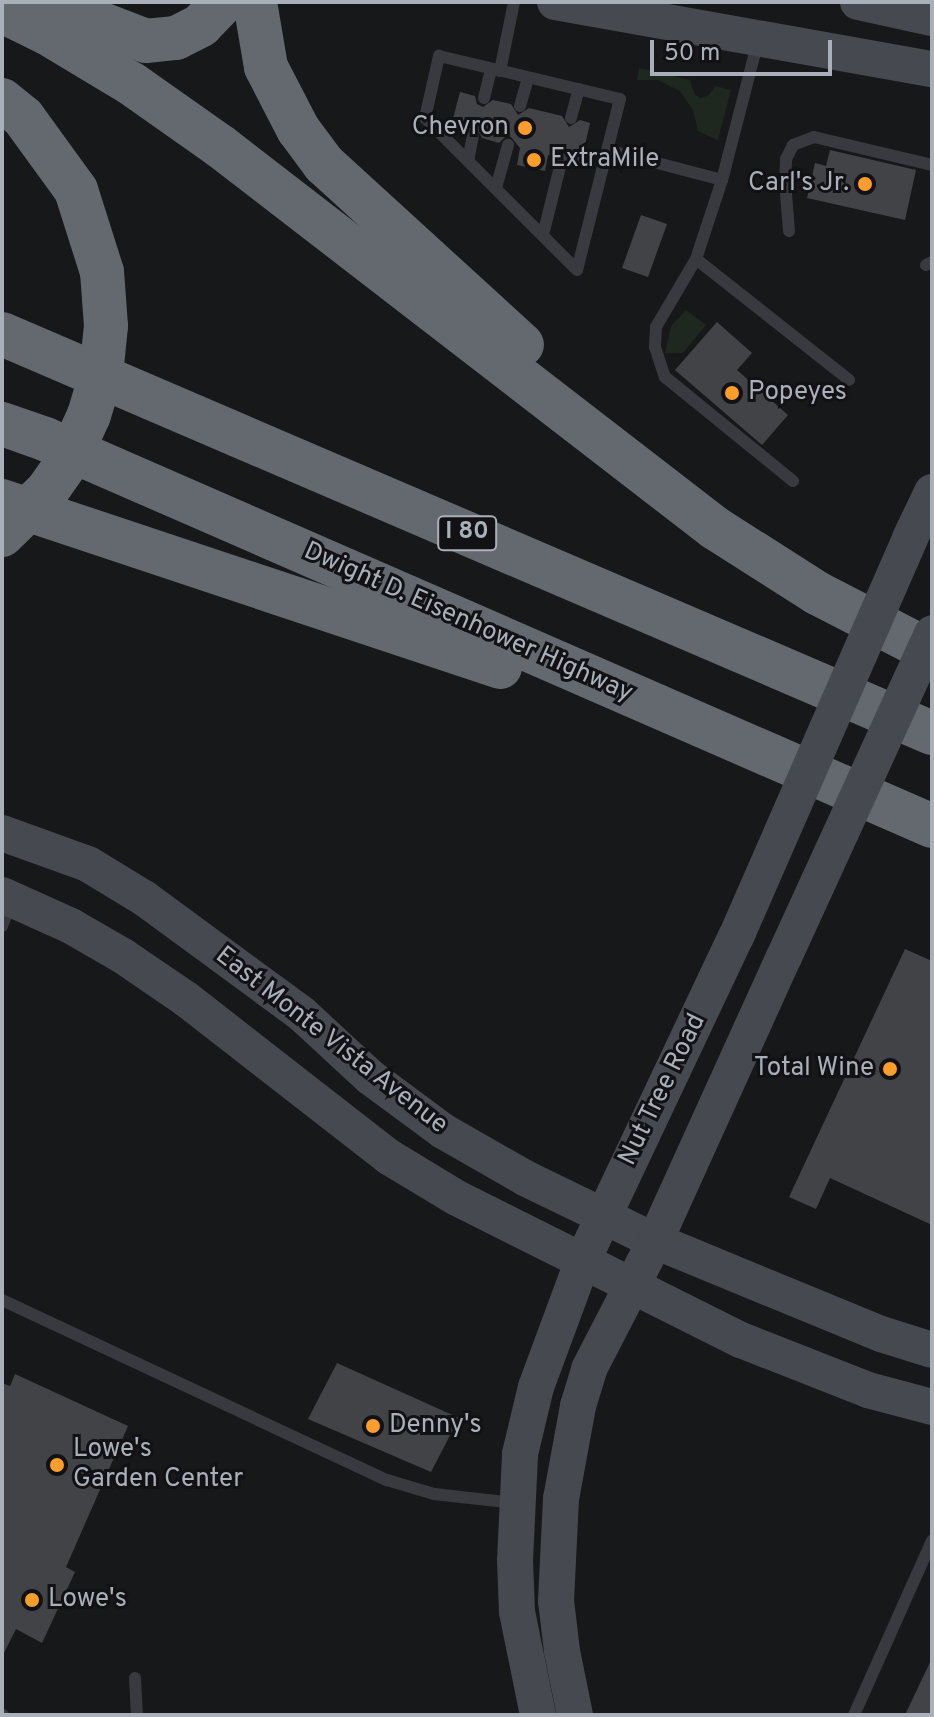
<!DOCTYPE html>
<style>
body{margin:0}
#map{position:relative;width:934px;height:1717px;overflow:hidden;background:#17181a;font-family:Overpass,sans-serif}
div>[style]{position:absolute}
.green>*{inset:0;background:#1f281f}
.building>*{inset:0;background:#414347}
.lane>*{height:12px;margin:-6px;padding:0 6px;transform-origin:6px;border-radius:6px;background:#383a3f}
.secondary>*{height:36px;margin:-18px;padding:0 18px;transform-origin:18px;border-radius:18px;background:#46494f}
.highway>*{height:44px;margin:-22px;padding:0 22px;transform-origin:22px;border-radius:22px;background:#646970}
.secondary-bridge>*{height:36px;margin:-18px;padding:0 18px;transform-origin:18px;border-radius:18px;background:#46494f}
.highway-bridge>*{height:44px;margin:-22px;padding:0 22px;transform-origin:22px;border-radius:22px;background:#646970}
.dots>*{width:22px;height:22px;translate:-50% -50%;box-sizing:border-box;border:4px solid #121215;border-radius:50%}
span{translate:-50% -50%;white-space:nowrap;text-align:center;line-height:1.15;-webkit-text-stroke:6px #121215;paint-order:stroke}
.shield-label span{padding:2px 6px;background:#121215;border:2px solid;border-radius:6px;-webkit-text-stroke-width:0}
.shield-label{font-size:24px;color:#a9b0ba;font-weight:700}
.poi-label{font-size:26px;color:#a9b0ba}
.right{translate:-100% -50%;text-align:right}
.left{translate:0 -50%;text-align:left}
.street-label{font-size:26px;color:#a9b0ba}
.frame{position:absolute;inset:0;border:4px solid #a9b0ba;pointer-events:none}
.scale{position:absolute;left:650px;top:40px;width:182px;height:36px;box-sizing:border-box;border:4px solid #a9b0ba;border-top:0;padding-left:10px;font-size:24px;line-height:28px;white-space:nowrap;color:#a9b0ba;-webkit-text-stroke:6px #121215;paint-order:stroke}
</style>
<div id="map">
<div class="green">
<div style="clip-path:polygon(639px 68px,690px 80px,695px 95px,701px 98px,709px 95px,715px 86px,731px 90px,718px 140px,698px 131px,693px 110px,680px 91px,658px 80px,637px 80px)"></div>
<div style="clip-path:polygon(686px 310px,706px 325px,683px 353px,665px 353px,671px 326px)"></div>
</div>
<div class="building">
<div style="clip-path:polygon(460px 92px,475px 96px,477px 104px,483px 107px,493px 100px,511px 104px,518px 115px,529px 108px,562px 116px,569px 127px,580px 120px,590px 123px,581px 163px,571px 161px,569px 153px,560px 150px,553px 156px,548px 155px,545px 171px,517px 165px,520px 148px,511px 137px,505px 137px,499px 143px,482px 138px,476px 127px,464px 134px,450px 130px)"></div>
<div style="clip-path:polygon(830px 150px,916px 170px,905px 220px,807px 198px,815px 163px,826px 166px)"></div>
<div style="clip-path:polygon(641px 215px,667px 224px,648px 277px,622px 268px)"></div>
<div style="clip-path:polygon(717px 322px,752px 353px,737px 370px,788px 415px,762px 445px,675px 370px)"></div>
<div style="clip-path:polygon(905px 949px,932px 961px,932px 1225px,830px 1178px,816px 1209px,789px 1197px)"></div>
<div style="clip-path:polygon(337px 1363px,459px 1418px,431px 1472px,308px 1419px)"></div>
<div style="clip-path:polygon(15px 1374px,128px 1426px,66px 1567px,75px 1572px,42px 1643px,16px 1629px,2px 1657px,2px 1383px,10px 1386px)"></div>
<div style="clip-path:polygon(932px 1658px,932px 1715px,905px 1715px)"></div>
</div>
<div class="lane">
<div style="left:758px;top:41px;width:144px;rotate:104.5deg"></div>
<div style="left:722px;top:180px;width:83px;rotate:108.2deg"></div>
<div style="left:696px;top:259px;width:195px;rotate:38.3deg"></div>
<div style="left:439px;top:56px;width:186px;rotate:13.4deg"></div>
<div style="left:620px;top:99px;width:176px;rotate:104.1deg"></div>
<div style="left:577px;top:270px;width:215px;rotate:-135deg"></div>
<div style="left:425px;top:118px;width:64px;rotate:-77.3deg"></div>
<div style="left:500px;top:71px;width:70px;rotate:-78.5deg"></div>
<div style="left:484px;top:98px;width:30px;rotate:-76deg"></div>
<div style="left:520px;top:106px;width:29px;rotate:-74deg"></div>
<div style="left:571px;top:118px;width:30px;rotate:-75deg"></div>
<div style="left:608px;top:150px;width:118px;rotate:14.7deg"></div>
<div style="left:468px;top:161px;width:25px;rotate:-79deg"></div>
<div style="left:496px;top:188px;width:45px;rotate:-74.4deg"></div>
<div style="left:789px;top:231px;width:50px;rotate:-94.6deg"></div>
<div style="left:785px;top:181px;width:22px;rotate:-87deg"></div>
<div style="left:786px;top:159px;width:16px;rotate:-63deg"></div>
<div style="left:793px;top:145px;width:22px;rotate:-21deg"></div>
<div style="left:814px;top:137px;width:121px;rotate:13.3deg"></div>
<div style="left:543px;top:235px;width:78px;rotate:-76deg"></div>
<div style="left:696px;top:259px;width:79px;rotate:120.5deg"></div>
<div style="left:656px;top:327px;width:20px;rotate:93deg"></div>
<div style="left:655px;top:347px;width:32px;rotate:72deg"></div>
<div style="left:665px;top:377px;width:165px;rotate:39.1deg"></div>
<div style="left:926px;top:265px;width:7px;rotate:-27deg"></div>
<div style="left:2px;top:926px;width:25px;rotate:-69deg"></div>
<div style="left:2px;top:1300px;width:425px;rotate:25.1deg"></div>
<div style="left:387px;top:1480px;width:49px;rotate:16.6deg"></div>
<div style="left:434px;top:1494px;width:81px;rotate:6.4deg"></div>
<div style="left:135px;top:1678px;width:37px;rotate:87deg"></div>
<div style="left:2px;top:1715px;width:1px"></div>
<div style="left:854px;top:1715px;width:191px;rotate:-65.9deg"></div>
</div>
<div class="secondary">
<div style="left:555px;top:2px;width:383px;rotate:10.1deg"></div>
<div style="left:858px;top:2px;width:76px;rotate:12.2deg"></div>
<div style="left:910px;top:538px;width:51px;rotate:-64.4deg"></div>
<div style="left:2px;top:833px;width:91px;rotate:19.8deg"></div>
<div style="left:88px;top:864px;width:66px;rotate:31.3deg"></div>
<div style="left:144px;top:898px;width:197px;rotate:36.3deg"></div>
<div style="left:303px;top:1015px;width:91px;rotate:42.8deg"></div>
<div style="left:370px;top:1077px;width:91px;rotate:36.5deg"></div>
<div style="left:443px;top:1131px;width:95px;rotate:29.8deg"></div>
<div style="left:525px;top:1178px;width:144px;rotate:25.9deg"></div>
<div style="left:655px;top:1241px;width:244px;rotate:22.4deg"></div>
<div style="left:881px;top:1334px;width:53px;rotate:17.4deg"></div>
<div style="left:2px;top:895px;width:76px;rotate:24.2deg"></div>
<div style="left:71px;top:926px;width:60px;rotate:30deg"></div>
<div style="left:123px;top:956px;width:76px;rotate:34.3deg"></div>
<div style="left:186px;top:999px;width:257px;rotate:37.9deg"></div>
<div style="left:389px;top:1157px;width:79px;rotate:31.1deg"></div>
<div style="left:457px;top:1198px;width:318px;rotate:26.6deg"></div>
<div style="left:741px;top:1340px;width:136px;rotate:21.5deg"></div>
<div style="left:868px;top:1390px;width:66px;rotate:14.9deg"></div>
<div style="left:538px;top:1715px;width:105px;rotate:-101.5deg"></div>
<div style="left:517px;top:1612px;width:51px;rotate:-92.2deg"></div>
<div style="left:515px;top:1561px;width:107px;rotate:-87.3deg"></div>
<div style="left:520px;top:1454px;width:69px;rotate:-76.6deg"></div>
<div style="left:536px;top:1387px;width:135px;rotate:-69.7deg"></div>
<div style="left:583px;top:1260px;width:357px;rotate:-64.7deg"></div>
<div style="left:575px;top:1715px;width:65px;rotate:-101.5deg"></div>
<div style="left:562px;top:1651px;width:50px;rotate:-96.8deg"></div>
<div style="left:556px;top:1601px;width:102px;rotate:-87.2deg"></div>
<div style="left:561px;top:1499px;width:95px;rotate:-79.6deg"></div>
<div style="left:578px;top:1406px;width:39px;rotate:-73deg"></div>
<div style="left:589px;top:1369px;width:144px;rotate:-62.7deg"></div>
<div style="left:655px;top:1241px;width:312px;rotate:-65.6deg"></div>
</div>
<div class="highway">
<div style="left:45px;top:2px;width:108px;rotate:21.1deg"></div>
<div style="left:146px;top:41px;width:30px;rotate:-6deg"></div>
<div style="left:176px;top:38px;width:28px;rotate:-27deg"></div>
<div style="left:201px;top:25px;width:32px;rotate:-46deg"></div>
<div style="left:255px;top:2px;width:66px;rotate:80.4deg"></div>
<div style="left:266px;top:67px;width:70px;rotate:62.7deg"></div>
<div style="left:298px;top:129px;width:44px;rotate:53.4deg"></div>
<div style="left:324px;top:164px;width:268px;rotate:42.4deg"></div>
<div style="left:2px;top:11px;width:50px;rotate:26.1deg"></div>
<div style="left:47px;top:33px;width:99px;rotate:31deg"></div>
<div style="left:132px;top:84px;width:108px;rotate:35.2deg"></div>
<div style="left:220px;top:146px;width:625px;rotate:37.66deg"></div>
<div style="left:715px;top:528px;width:121px;rotate:32.5deg"></div>
<div style="left:817px;top:593px;width:129px;rotate:27.2deg"></div>
<div style="left:2px;top:100px;width:27px;rotate:39deg"></div>
<div style="left:23px;top:117px;width:90px;rotate:54deg"></div>
<div style="left:76px;top:190px;width:86px;rotate:72.4deg"></div>
<div style="left:2px;top:334px;width:1012px;rotate:23.22deg"></div>
<div style="left:2px;top:424px;width:46px;rotate:19.2deg"></div>
<div style="left:45px;top:439px;width:968px;rotate:23.57deg"></div>
<div style="left:2px;top:501px;width:525px;rotate:18.43deg"></div>
</div>
<div class="secondary-bridge">
<div style="left:736px;top:937px;width:435px;rotate:-66.4deg"></div>
<div style="left:784px;top:957px;width:356px;rotate:-65.4deg"></div>
</div>
<div class="highway-bridge">
<div style="left:2px;top:535px;width:63px;rotate:-44.4deg"></div>
<div style="left:47px;top:491px;width:39px;rotate:-55deg"></div>
<div style="left:69px;top:459px;width:48px;rotate:-65.6deg"></div>
<div style="left:89px;top:415px;width:42px;rotate:-73.3deg"></div>
<div style="left:101px;top:375px;width:49px;rotate:-84.2deg"></div>
<div style="left:106px;top:326px;width:54px;rotate:-94.2deg"></div>
</div>
<div class="dots">
<div style="left:525px;top:128px;background:#fd9e2c"></div>
<div style="left:534px;top:160px;background:#fd9e2c"></div>
<div style="left:865px;top:184px;background:#fd9e2c"></div>
<div style="left:732px;top:393px;background:#fd9e2c"></div>
<div style="left:890px;top:1069px;background:#fd9e2c"></div>
<div style="left:373px;top:1426px;background:#fd9e2c"></div>
<div style="left:57px;top:1465px;background:#fd9e2c"></div>
<div style="left:32px;top:1600px;background:#fd9e2c"></div>
</div>
<div class="shield-label">
<span style="left:467px;top:533px">I 80</span>
</div>
<div class="poi-label">
<span class="right" style="left:509px;top:128px">Chevron</span>
<span class="left" style="left:550px;top:160px">ExtraMile</span>
<span class="right" style="left:849px;top:184px">Carl's Jr.</span>
<span class="left" style="left:748px;top:393px">Popeyes</span>
<span class="right" style="left:874px;top:1069px">Total Wine</span>
<span class="left" style="left:389px;top:1426px">Denny's</span>
<span class="left" style="left:73px;top:1465px">Lowe's<br>Garden Center</span>
<span class="left" style="left:48px;top:1600px">Lowe's</span>
</div>
<div class="street-label">
<span style="left:468px;top:623px;rotate:24deg">Dwight D. Eisenhower Highway</span>
<span style="left:331px;top:1041px;rotate:38deg">East Monte Vista Avenue</span>
<span style="left:663px;top:1090px;rotate:-64deg">Nut Tree Road</span>
</div>
<div class="frame"></div>
<div class="scale">50 m</div>
</div>
